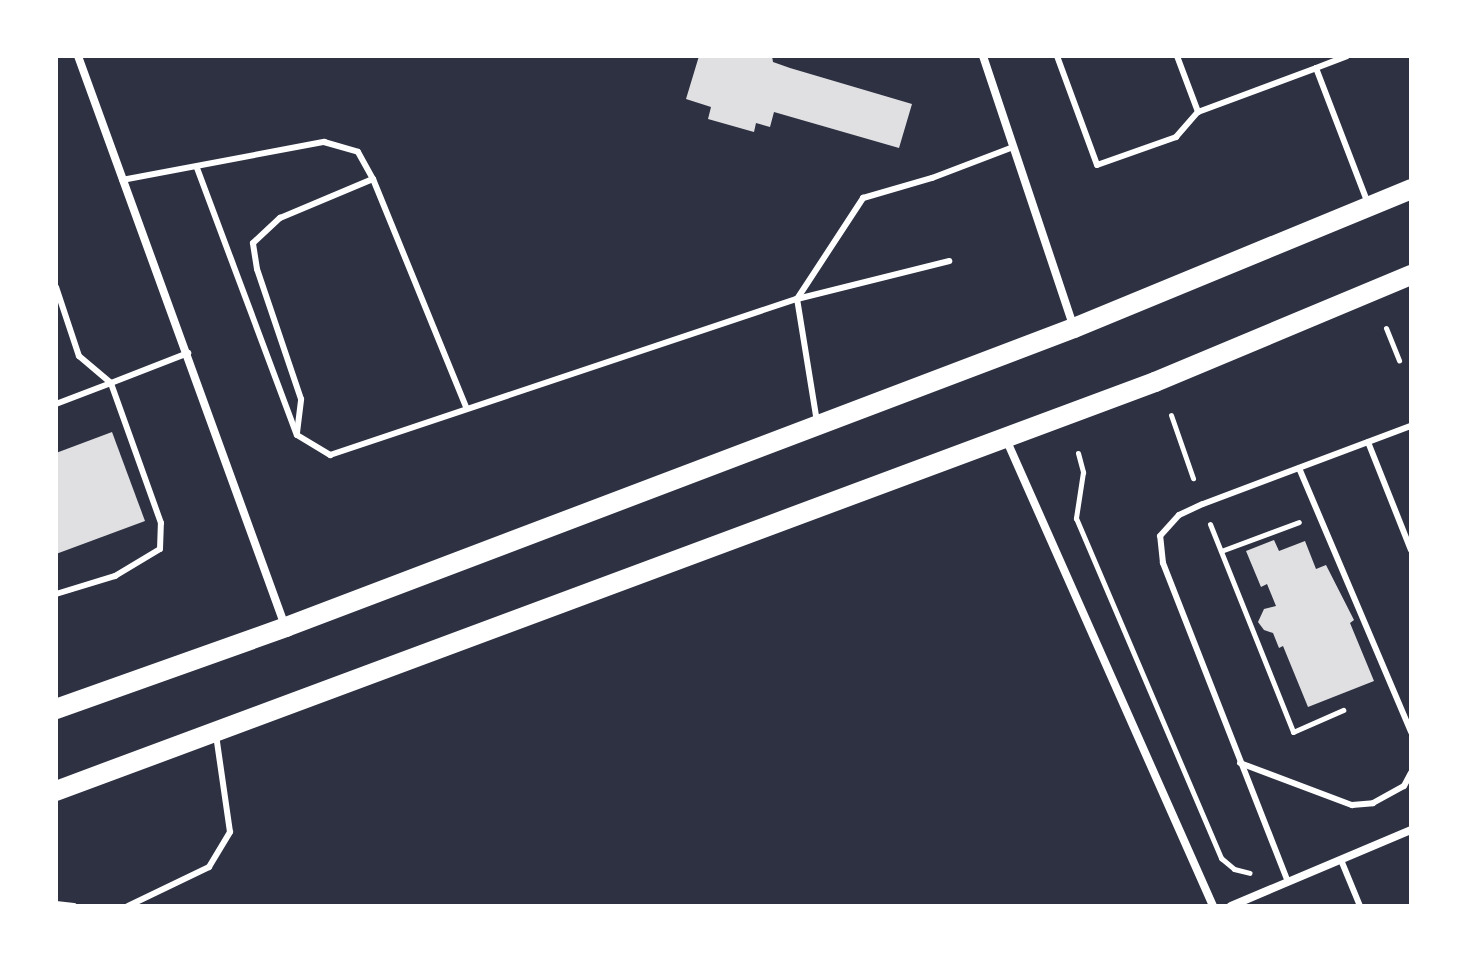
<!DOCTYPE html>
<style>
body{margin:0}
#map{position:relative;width:1467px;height:962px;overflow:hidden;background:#2d3142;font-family:Ubuntu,sans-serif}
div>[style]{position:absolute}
.building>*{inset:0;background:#e0e0e3}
.path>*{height:5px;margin:-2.5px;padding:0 2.5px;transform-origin:2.5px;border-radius:2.5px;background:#fff}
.service>*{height:6px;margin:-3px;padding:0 3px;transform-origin:3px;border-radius:3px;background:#fff}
.minor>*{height:8px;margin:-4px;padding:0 4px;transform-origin:4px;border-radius:4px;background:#fff}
.primary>*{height:20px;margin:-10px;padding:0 10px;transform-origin:10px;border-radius:10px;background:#fff}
span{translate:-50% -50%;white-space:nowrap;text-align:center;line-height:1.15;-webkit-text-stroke:7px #fff;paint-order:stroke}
.frame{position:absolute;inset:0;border:58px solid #fff;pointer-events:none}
</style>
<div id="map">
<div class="building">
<div style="clip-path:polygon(699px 56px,772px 56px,773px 62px,790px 68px,912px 104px,899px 148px,774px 112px,770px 127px,756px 123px,754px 132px,708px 119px,711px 107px,686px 99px)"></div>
<div style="clip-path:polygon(112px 432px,145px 521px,56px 554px,56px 453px)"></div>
<div style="clip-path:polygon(1274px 540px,1279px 551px,1305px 541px,1316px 569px,1326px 565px,1354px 620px,1350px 623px,1374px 681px,1308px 707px,1283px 646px,1279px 648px,1273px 633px,1264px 630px,1258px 622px,1264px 609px,1276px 606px,1267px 584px,1261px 587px,1246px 551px)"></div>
</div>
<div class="path">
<div style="left:1386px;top:328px;width:35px;rotate:68deg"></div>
<div style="left:1171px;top:415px;width:67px;rotate:70.8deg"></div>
<div style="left:1078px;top:453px;width:20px;rotate:75deg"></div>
<div style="left:1083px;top:472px;width:47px;rotate:98.7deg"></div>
<div style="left:1076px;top:518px;width:370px;rotate:66.9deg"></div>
<div style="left:1221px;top:858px;width:17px;rotate:40deg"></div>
<div style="left:1234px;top:869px;width:16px;rotate:14deg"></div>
<div style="left:1210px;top:524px;width:224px;rotate:68.2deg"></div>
<div style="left:1293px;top:732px;width:55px;rotate:-23.7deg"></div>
<div style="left:1221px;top:551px;width:83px;rotate:-20.4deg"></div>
</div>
<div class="service">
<div style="left:1057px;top:56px;width:116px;rotate:69.8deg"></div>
<div style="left:1097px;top:165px;width:84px;rotate:-19.5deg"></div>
<div style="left:1176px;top:137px;width:33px;rotate:-49deg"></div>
<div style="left:1177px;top:56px;width:60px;rotate:69.4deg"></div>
<div style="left:1198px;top:112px;width:126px;rotate:-20.4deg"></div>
<div style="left:1316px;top:68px;width:142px;rotate:69deg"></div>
<div style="left:1316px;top:68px;width:33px;rotate:-21deg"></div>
<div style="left:197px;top:168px;width:285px;rotate:69.5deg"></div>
<div style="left:297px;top:435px;width:39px;rotate:31deg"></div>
<div style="left:330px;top:455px;width:492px;rotate:-18.5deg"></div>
<div style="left:797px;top:299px;width:157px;rotate:-14deg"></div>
<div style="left:122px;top:180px;width:206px;rotate:-10.7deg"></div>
<div style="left:324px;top:142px;width:35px;rotate:16deg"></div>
<div style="left:358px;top:152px;width:31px;rotate:61deg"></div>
<div style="left:373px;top:179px;width:248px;rotate:67.8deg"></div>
<div style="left:56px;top:287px;width:73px;rotate:71.6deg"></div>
<div style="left:79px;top:356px;width:42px;rotate:40.2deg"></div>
<div style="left:111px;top:383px;width:59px;rotate:159.1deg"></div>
<div style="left:817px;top:422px;width:125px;rotate:-99.2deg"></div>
<div style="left:797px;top:299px;width:121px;rotate:-56.8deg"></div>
<div style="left:863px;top:198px;width:72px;rotate:-16.2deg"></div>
<div style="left:932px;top:178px;width:87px;rotate:-20.9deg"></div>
<div style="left:297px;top:433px;width:34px;rotate:-83deg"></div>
<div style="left:301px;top:399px;width:137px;rotate:-108.7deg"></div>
<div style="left:257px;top:269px;width:26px;rotate:-99deg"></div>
<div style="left:253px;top:243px;width:37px;rotate:-43deg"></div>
<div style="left:280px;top:218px;width:101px;rotate:-22.8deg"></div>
<div style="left:1368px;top:442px;width:116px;rotate:68.3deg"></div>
<div style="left:1299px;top:468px;width:287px;rotate:67deg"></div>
<div style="left:56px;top:594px;width:62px;rotate:-17deg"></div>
<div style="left:115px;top:576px;width:52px;rotate:-31deg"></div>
<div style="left:160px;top:549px;width:26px;rotate:-88deg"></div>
<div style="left:161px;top:523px;width:149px;rotate:-109.7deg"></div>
<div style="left:111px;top:383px;width:83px;rotate:-21.3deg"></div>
<div style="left:1240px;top:763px;width:120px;rotate:20.6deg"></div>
<div style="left:1352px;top:805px;width:21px;rotate:-5deg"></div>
<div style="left:1373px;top:803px;width:35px;rotate:-29deg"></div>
<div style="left:1404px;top:786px;width:15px;rotate:-62deg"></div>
<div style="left:1341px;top:860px;width:50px;rotate:67.6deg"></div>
<div style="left:1288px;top:882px;width:343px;rotate:-111.4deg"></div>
<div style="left:1163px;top:563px;width:27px;rotate:-96deg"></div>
<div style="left:1160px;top:536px;width:28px;rotate:-48deg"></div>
<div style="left:1179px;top:515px;width:26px;rotate:-25deg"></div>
<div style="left:1203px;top:504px;width:222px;rotate:-20.6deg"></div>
<div style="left:56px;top:904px;width:18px;rotate:6deg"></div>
<div style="left:128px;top:906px;width:90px;rotate:-25.7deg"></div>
<div style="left:209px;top:867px;width:41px;rotate:-59deg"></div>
<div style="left:230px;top:832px;width:98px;rotate:-98.2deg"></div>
</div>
<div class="minor">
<div style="left:78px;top:56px;width:606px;rotate:70.04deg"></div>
<div style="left:983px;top:56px;width:287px;rotate:71.5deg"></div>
<div style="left:1006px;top:439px;width:511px;rotate:66.09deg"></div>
<div style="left:1231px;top:906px;width:195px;rotate:-22.9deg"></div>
</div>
<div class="primary">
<div style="left:56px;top:709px;width:244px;rotate:-19.6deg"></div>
<div style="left:286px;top:627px;width:843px;rotate:-20.78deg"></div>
<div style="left:1074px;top:328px;width:365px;rotate:-22.4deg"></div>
<div style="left:56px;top:791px;width:1173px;rotate:-20.41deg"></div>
<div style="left:1155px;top:382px;width:277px;rotate:-22.7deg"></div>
</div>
<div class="frame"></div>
</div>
